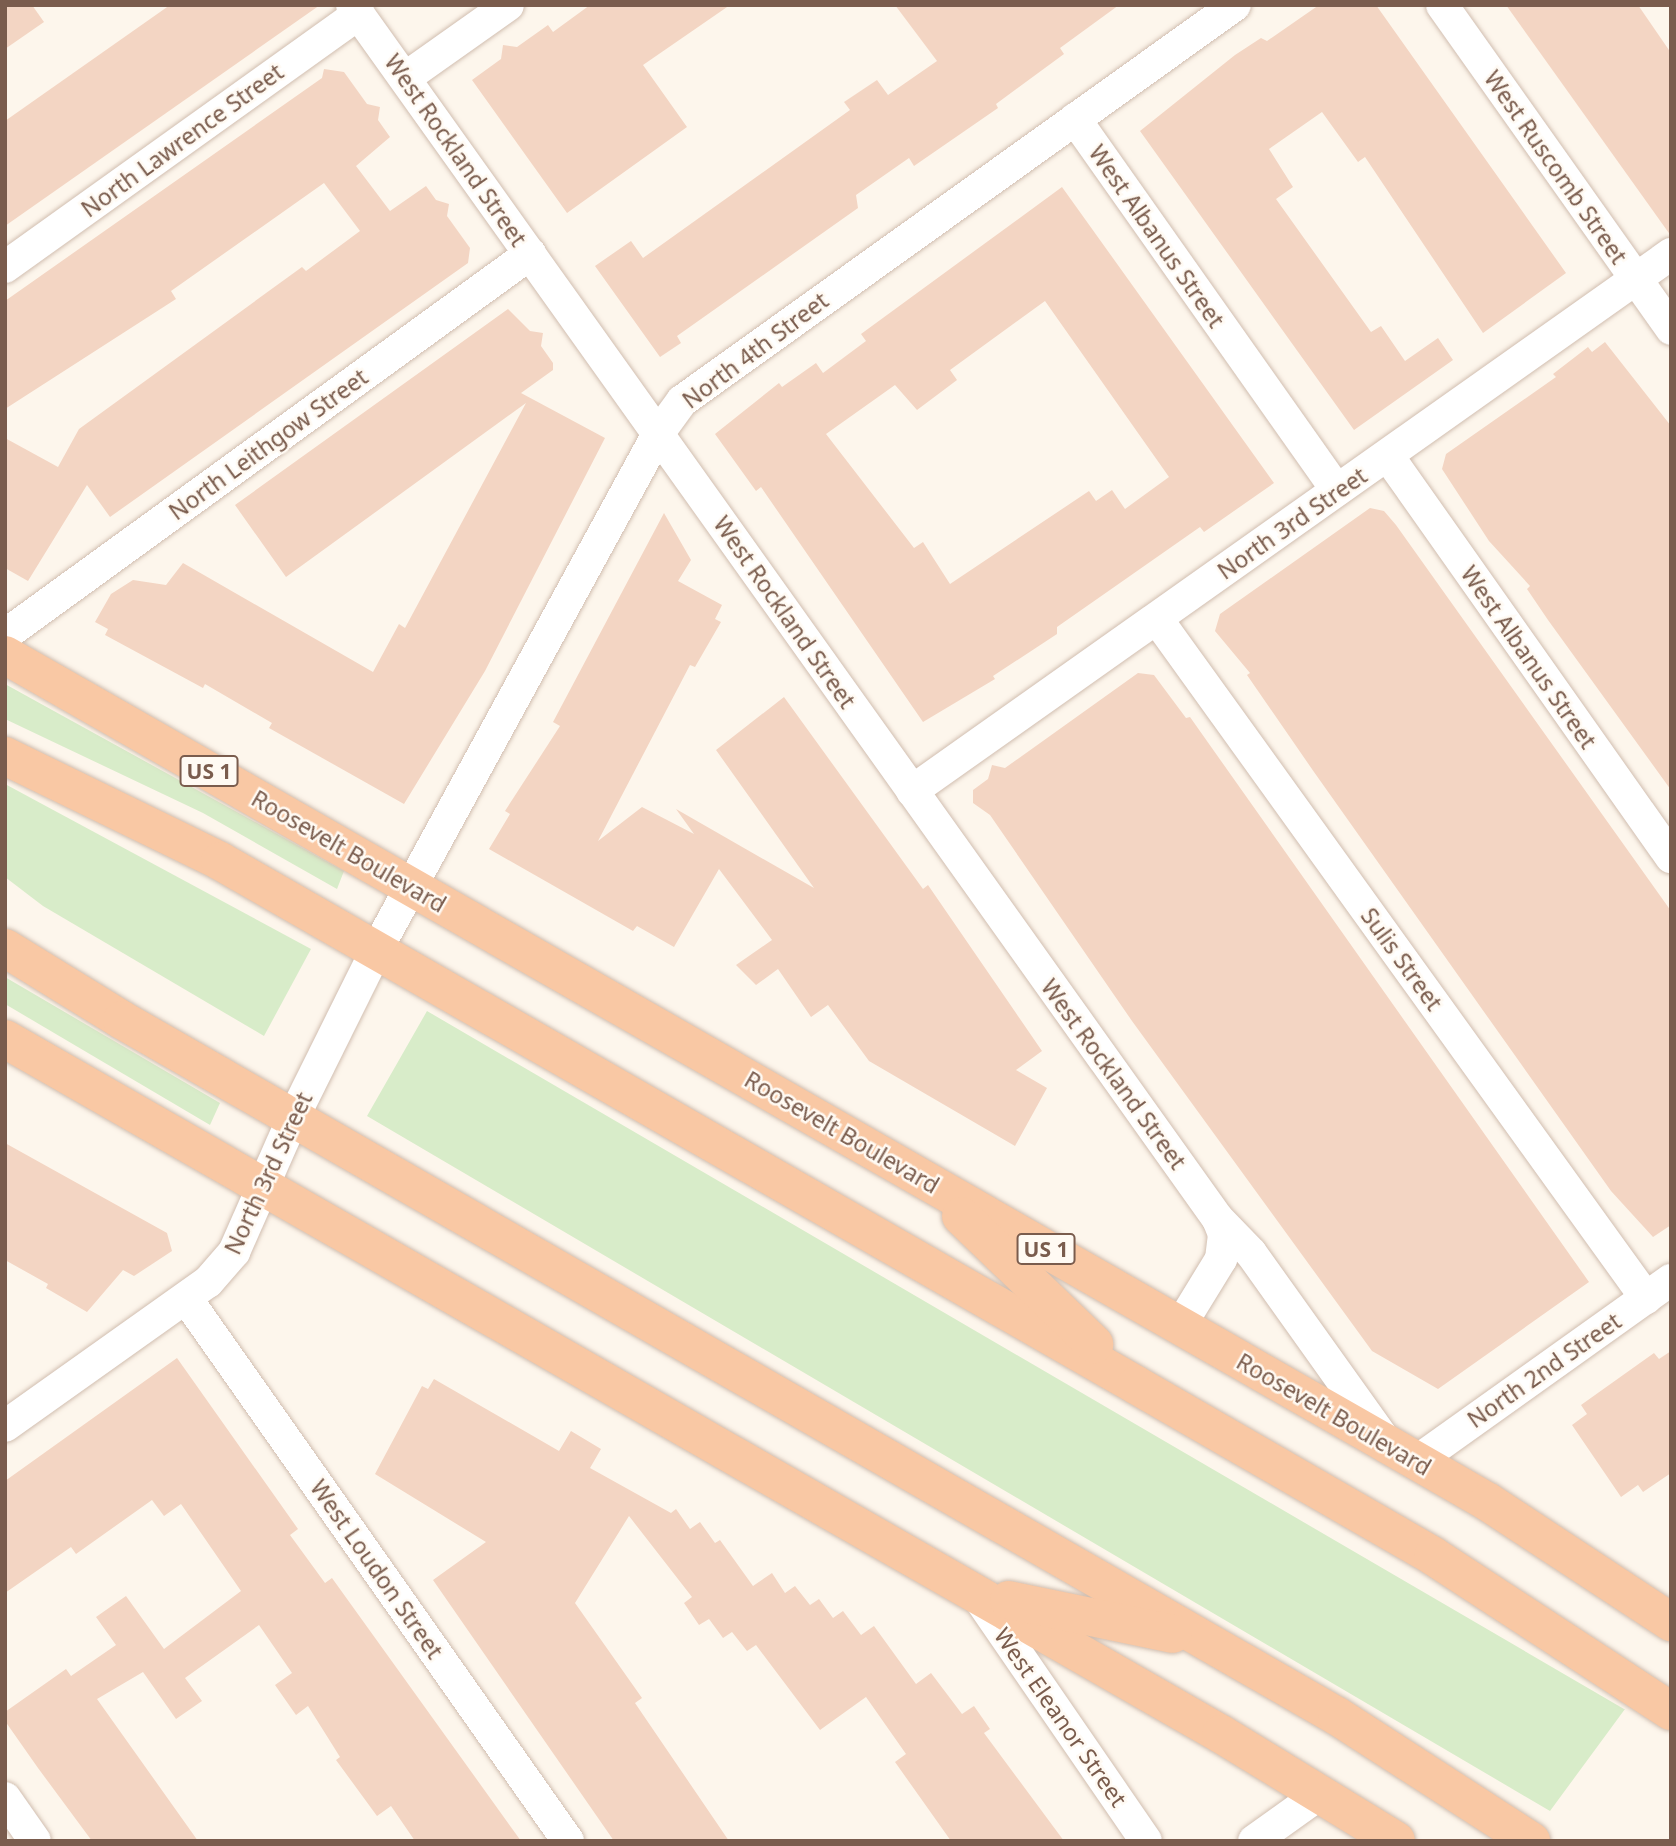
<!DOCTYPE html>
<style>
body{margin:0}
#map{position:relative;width:1676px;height:1846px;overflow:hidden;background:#fdf6ec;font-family:"Noto Sans",sans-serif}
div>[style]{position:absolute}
.green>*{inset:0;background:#d8ecc9}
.building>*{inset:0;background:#f3d5c3}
.roads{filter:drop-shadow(0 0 2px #d1beb0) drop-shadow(0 0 2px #d1beb0)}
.minor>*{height:32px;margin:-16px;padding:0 16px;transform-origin:16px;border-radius:16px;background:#fff}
.trunk>*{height:38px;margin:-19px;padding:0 19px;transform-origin:19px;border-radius:19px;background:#f9c8a4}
span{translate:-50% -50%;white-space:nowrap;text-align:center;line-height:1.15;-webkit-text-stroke:5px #fffaf3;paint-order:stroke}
.shield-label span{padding:2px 5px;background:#fffaf3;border:2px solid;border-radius:5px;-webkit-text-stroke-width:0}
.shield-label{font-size:21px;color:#7a5c4d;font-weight:700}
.street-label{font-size:23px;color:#7a5c4d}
.frame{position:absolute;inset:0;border:7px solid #7a5c4d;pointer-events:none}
</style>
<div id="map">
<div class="green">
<div style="clip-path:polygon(5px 684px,344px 871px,337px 889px,203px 813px,5px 719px)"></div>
<div style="clip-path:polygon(5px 784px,311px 949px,264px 1036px,43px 906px,5px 877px)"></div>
<div style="clip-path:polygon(5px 977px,220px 1103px,210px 1125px,5px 1004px)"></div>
<div style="clip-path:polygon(427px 1011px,1624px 1709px,1625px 1709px,1550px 1811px,367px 1116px)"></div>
</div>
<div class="building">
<div style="clip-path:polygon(5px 5px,32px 5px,44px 22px,5px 49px)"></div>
<div style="clip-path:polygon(170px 5px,320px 5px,5px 226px,5px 121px)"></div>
<div style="clip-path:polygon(590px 5px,730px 5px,643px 65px,687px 127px,567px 213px,472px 80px,501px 59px,503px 45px,517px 47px,548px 25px,553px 32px)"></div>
<div style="clip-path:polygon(895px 5px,1119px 5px,1060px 48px,1064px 54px,996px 104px,998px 108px,914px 166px,909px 158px,856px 195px,858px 208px,677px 336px,681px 343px,660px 357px,595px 266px,631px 241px,643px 258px,850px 110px,844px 102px,877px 80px,888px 95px,937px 61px)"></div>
<div style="clip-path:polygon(1319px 5px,1376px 5px,1566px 273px,1483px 333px,1365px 157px,1358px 162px,1322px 112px,1269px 149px,1293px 187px,1276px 199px,1371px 332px,1381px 326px,1405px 361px,1438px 338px,1453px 360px,1354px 430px,1140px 131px,1235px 55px,1261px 38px,1267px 41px)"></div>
<div style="clip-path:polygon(1506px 5px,1638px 5px,1671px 53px,1671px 236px)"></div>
<div style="clip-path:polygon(324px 69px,344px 72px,367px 104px,380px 107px,378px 120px,390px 137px,356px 166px,390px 211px,426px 186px,436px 200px,449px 204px,447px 216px,470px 248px,468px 263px,110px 517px,87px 485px,28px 581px,5px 568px,5px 438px,58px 467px,79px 429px,302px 267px,306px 271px,360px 231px,324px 183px,171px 291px,176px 299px,5px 409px,5px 301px,322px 78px)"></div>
<div style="clip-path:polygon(evenodd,1062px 187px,1274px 483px,1204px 532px,1200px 527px,1057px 627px,1057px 634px,993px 676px,995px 679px,923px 722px,761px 487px,756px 491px,715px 434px,779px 383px,782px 387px,816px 363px,823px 373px,866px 341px,861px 334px,1062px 187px,1045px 301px,1169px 477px,1125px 509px,1112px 490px,1096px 501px,1089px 491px,950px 584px,923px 542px,914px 548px,826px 434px,895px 385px,917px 410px,957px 380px,950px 370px,1045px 301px)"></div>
<div style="clip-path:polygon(508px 309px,530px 331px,543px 333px,541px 346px,553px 363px,553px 370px,521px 393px,605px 438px,485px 671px,404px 804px,269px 728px,272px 723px,205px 684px,203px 688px,105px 635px,108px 629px,95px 622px,111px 594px,133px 580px,166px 585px,183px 563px,373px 672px,399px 624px,405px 628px,526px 403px,286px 577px,235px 505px)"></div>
<div style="clip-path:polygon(1605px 342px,1671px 426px,1671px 790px,1548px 620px,1527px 589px,1530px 586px,1489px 541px,1442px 469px,1446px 454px,1556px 377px,1553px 374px,1588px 347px,1592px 352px)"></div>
<div style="clip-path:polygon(1370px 508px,1384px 511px,1396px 525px,1671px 911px,1671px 1225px,1653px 1237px,1611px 1191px,1314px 772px,1247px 675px,1250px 673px,1215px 631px,1220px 614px)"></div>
<div style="clip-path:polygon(664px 513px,691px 560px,678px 581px,722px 605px,715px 619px,721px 622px,695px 667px,690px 665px,598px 841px,642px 807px,694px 834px,676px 809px,814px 888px,716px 750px,784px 697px,923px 889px,928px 885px,1042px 1051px,1016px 1070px,1047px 1088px,1015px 1146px,869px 1061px,828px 1005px,811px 1017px,778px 969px,756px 985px,736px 965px,772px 940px,719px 869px,674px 947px,637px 926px,633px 931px,489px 849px,510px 814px,505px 811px,560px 726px,553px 722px)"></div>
<div style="clip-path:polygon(1138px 673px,1154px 675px,1186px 718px,1190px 717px,1589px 1282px,1438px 1389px,1372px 1351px,1132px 1021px,990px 815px,973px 803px,973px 790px,988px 779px,992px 765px,1005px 768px)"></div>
<div style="clip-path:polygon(5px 1143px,167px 1233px,172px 1251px,134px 1276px,123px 1270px,87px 1312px,46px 1288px,48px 1284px,5px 1260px)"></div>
<div style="clip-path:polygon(1671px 1351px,1671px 1473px,1643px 1492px,1638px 1485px,1621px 1497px,1572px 1425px,1587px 1414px,1581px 1405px,1654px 1353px,1659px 1359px)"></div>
<div style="clip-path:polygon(177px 1358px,298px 1529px,290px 1535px,325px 1583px,332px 1578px,521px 1841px,415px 1841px,391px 1806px,377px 1816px,336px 1760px,340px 1757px,308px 1706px,296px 1715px,275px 1685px,292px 1673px,259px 1625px,185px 1678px,202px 1701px,176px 1719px,143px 1672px,97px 1699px,198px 1841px,92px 1841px,38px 1768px,5px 1721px,5px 1712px,66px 1669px,71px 1676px,116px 1645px,96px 1617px,126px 1596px,164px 1649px,241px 1591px,181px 1504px,164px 1516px,152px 1500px,76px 1554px,71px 1547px,5px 1593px,5px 1481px)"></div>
<div style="clip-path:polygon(434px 1379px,559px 1451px,571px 1431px,601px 1449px,590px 1468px,671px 1513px,676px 1509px,690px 1529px,700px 1522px,715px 1543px,720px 1540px,753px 1586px,772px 1573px,785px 1593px,795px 1586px,810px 1605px,819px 1599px,833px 1618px,843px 1611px,861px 1635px,874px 1626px,916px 1684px,931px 1673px,962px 1714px,974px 1706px,990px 1729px,984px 1733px,1064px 1841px,951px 1841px,895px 1762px,906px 1754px,866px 1697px,820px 1730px,756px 1645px,747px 1651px,732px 1632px,723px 1638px,709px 1619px,699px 1625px,684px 1603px,692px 1597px,629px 1516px,575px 1603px,642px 1698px,635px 1703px,729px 1841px,614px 1841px,433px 1580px,486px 1542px,375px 1474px,422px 1386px,428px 1389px)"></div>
</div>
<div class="roads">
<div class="minor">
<div style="left:352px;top:5px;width:1491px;rotate:54.5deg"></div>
<div style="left:1218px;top:1219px;width:47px;rotate:45.9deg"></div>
<div style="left:1251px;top:1253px;width:232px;rotate:54.5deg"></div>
<div style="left:1442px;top:5px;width:397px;rotate:54.7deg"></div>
<div style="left:405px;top:78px;width:126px;rotate:-35.3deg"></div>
<div style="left:1075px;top:119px;width:454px;rotate:54.8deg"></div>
<div style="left:5px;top:267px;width:435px;rotate:-35.6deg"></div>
<div style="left:1388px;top:456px;width:491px;rotate:54.8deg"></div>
<div style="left:1157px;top:619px;width:837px;rotate:54.24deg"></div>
<div style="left:5px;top:635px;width:649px;rotate:-35.97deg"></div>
<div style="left:912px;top:791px;width:930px;rotate:-35.28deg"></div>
<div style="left:186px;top:1298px;width:664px;rotate:54.87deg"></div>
<div style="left:1180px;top:1326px;width:79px;rotate:-58.5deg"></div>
<div style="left:1221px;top:1259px;width:25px;rotate:-83deg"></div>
<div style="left:1224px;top:1234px;width:16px;rotate:-112deg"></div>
<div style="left:5px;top:1426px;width:249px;rotate:-35.4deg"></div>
<div style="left:208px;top:1282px;width:40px;rotate:-49deg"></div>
<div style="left:234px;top:1252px;width:146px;rotate:-66.2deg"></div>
<div style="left:293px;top:1118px;width:186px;rotate:-63.6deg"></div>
<div style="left:376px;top:951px;width:589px;rotate:-61.39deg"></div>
<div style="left:658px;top:434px;width:41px;rotate:-54deg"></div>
<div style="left:682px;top:401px;width:680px;rotate:-35.61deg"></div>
<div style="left:1417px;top:1461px;width:312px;rotate:-35.5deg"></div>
<div style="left:977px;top:1595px;width:298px;rotate:55.5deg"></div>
<div style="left:5px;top:1798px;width:52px;rotate:55.1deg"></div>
<div style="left:1254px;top:1841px;width:82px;rotate:-35.6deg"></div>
</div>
<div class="trunk">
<div style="left:5px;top:655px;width:1591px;rotate:29.72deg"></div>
<div style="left:1387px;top:1444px;width:116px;rotate:29.9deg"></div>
<div style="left:1488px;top:1502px;width:219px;rotate:33.3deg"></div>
<div style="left:5px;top:756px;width:239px;rotate:26deg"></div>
<div style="left:220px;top:861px;width:1055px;rotate:29.77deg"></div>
<div style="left:1136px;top:1385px;width:343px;rotate:29.9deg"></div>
<div style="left:1433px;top:1556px;width:284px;rotate:33.1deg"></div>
<div style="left:5px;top:948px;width:137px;rotate:31.6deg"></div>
<div style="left:122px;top:1020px;width:1400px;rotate:29.81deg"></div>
<div style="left:1337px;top:1716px;width:231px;rotate:32.8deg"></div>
<div style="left:5px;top:1039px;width:1401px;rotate:29.75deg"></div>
<div style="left:1221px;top:1734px;width:205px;rotate:31.4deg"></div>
<div style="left:961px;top:1216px;width:185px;rotate:43.9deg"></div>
<div style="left:1009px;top:1600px;width:167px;rotate:11.7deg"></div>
</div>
</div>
<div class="shield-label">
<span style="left:209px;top:771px">US 1</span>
<span style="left:1046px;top:1249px">US 1</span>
</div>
<div class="street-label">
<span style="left:182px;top:140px;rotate:-36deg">North Lawrence Street</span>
<span style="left:456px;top:150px;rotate:55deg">West Rockland Street</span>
<span style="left:1556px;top:167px;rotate:55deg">West Ruscomb Street</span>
<span style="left:1157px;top:236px;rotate:55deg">West Albanus Street</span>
<span style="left:755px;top:350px;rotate:-37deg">North 4th Street</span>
<span style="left:268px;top:444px;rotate:-36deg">North Leithgow Street</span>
<span style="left:1292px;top:523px;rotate:-35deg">North 3rd Street</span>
<span style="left:785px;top:612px;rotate:55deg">West Rockland Street</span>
<span style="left:1529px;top:657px;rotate:55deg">West Albanus Street</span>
<span style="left:349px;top:851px;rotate:30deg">Roosevelt Boulevard</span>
<span style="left:1402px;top:959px;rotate:54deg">Sulis Street</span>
<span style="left:1114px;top:1074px;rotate:54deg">West Rockland Street</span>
<span style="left:842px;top:1132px;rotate:30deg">Roosevelt Boulevard</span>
<span style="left:268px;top:1173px;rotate:-65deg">North 3rd Street</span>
<span style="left:1544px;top:1370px;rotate:-35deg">North 2nd Street</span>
<span style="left:1334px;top:1414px;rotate:30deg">Roosevelt Boulevard</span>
<span style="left:377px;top:1569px;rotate:55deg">West Loudon Street</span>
<span style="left:1061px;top:1717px;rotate:55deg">West Eleanor Street</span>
</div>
<div class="frame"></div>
</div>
